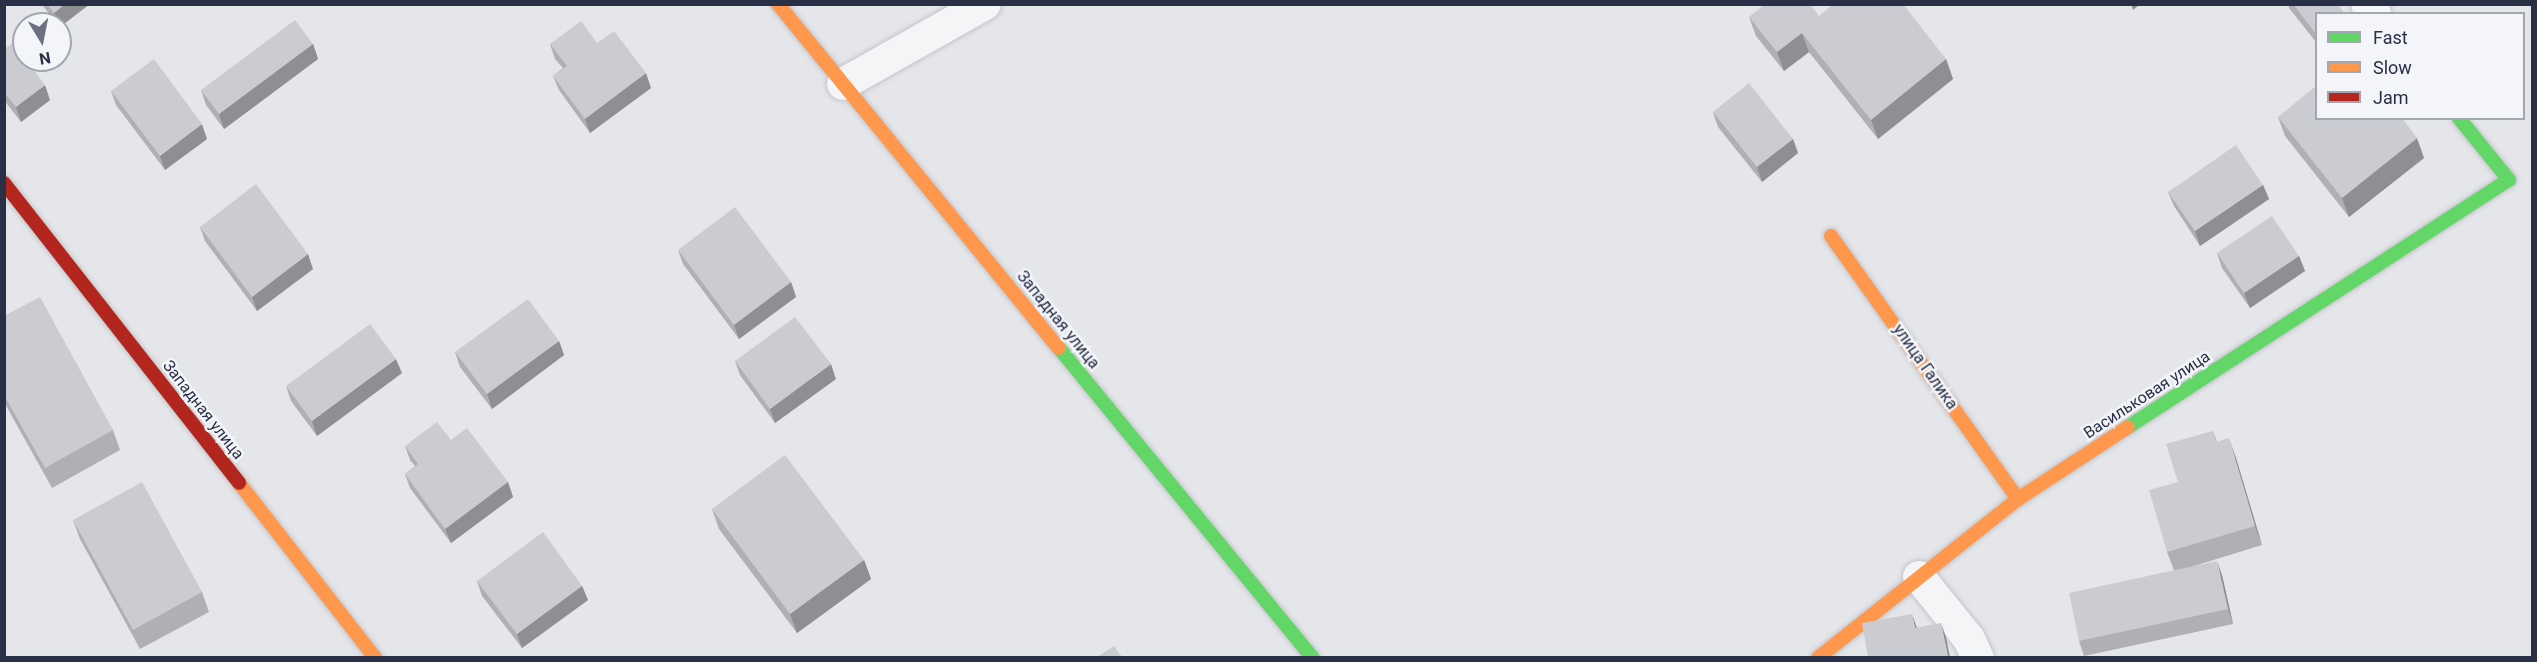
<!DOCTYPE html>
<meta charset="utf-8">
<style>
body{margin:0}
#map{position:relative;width:2537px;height:662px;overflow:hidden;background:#e5e6ea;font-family:Roboto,sans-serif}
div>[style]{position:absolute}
.roads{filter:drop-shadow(0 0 2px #c3c4c8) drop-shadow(0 0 2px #c3c4c8)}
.street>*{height:32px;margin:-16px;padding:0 16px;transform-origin:16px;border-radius:16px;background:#f4f5f7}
.fast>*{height:14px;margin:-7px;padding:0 7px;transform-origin:7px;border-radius:7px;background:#63d668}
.slow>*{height:14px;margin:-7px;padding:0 7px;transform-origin:7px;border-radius:7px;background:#ff974d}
.jam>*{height:14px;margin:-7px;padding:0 7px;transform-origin:7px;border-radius:7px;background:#b3261e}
.wall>*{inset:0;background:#afafb4}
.shaded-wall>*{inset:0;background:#8e8f92}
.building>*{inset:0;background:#cbccd1}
span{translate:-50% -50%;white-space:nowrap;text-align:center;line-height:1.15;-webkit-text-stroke:5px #f3f5f9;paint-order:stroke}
.street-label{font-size:16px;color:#292f45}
.frame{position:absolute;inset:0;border:6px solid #292f45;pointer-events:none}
.legend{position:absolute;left:2315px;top:12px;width:210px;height:108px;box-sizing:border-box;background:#f3f5f9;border:2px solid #a2a6b1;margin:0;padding:8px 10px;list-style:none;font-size:18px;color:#292f45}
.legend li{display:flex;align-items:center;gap:12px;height:30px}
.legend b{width:30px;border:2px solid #a2a6b1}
.north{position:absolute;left:12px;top:12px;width:60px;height:60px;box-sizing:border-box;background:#f3f5f9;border:2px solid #a2a6b1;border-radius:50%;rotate:170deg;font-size:16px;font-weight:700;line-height:24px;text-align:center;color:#292f45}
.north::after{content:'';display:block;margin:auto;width:21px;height:27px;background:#6b6f7f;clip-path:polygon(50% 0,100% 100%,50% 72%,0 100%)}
</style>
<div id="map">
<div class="roads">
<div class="street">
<div style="left:2367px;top:4px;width:13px;rotate:51deg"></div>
<div style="left:843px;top:84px;width:163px;rotate:-29.4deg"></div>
<div style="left:1919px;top:577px;width:80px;rotate:51.1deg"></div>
<div style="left:1969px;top:639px;width:21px;rotate:65deg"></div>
</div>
<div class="fast">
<div style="left:1059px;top:348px;width:401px;rotate:50.7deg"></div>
<div style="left:2128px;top:427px;width:454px;rotate:-33deg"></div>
<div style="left:2509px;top:180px;width:80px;rotate:-128.9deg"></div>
</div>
<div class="slow">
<div style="left:778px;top:4px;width:444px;rotate:50.8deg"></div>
<div style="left:1831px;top:236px;width:323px;rotate:54.6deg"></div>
<div style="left:239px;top:483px;width:222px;rotate:52.1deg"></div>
<div style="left:1818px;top:658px;width:256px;rotate:-38.5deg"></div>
<div style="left:2018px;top:499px;width:131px;rotate:-33.2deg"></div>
</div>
<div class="jam">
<div style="left:4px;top:183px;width:381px;rotate:51.9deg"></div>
</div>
</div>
<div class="wall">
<div style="clip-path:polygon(42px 4px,90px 4px,60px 24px,56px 24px)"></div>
<div style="clip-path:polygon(2288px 4px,2338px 4px,2316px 14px,2316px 42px,2289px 8px)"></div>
<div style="clip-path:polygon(1819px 16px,1946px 59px,1953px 79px,1878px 139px,1809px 52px,1784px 71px,1756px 36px,1749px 17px)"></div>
<div style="clip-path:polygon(597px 43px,651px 88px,590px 133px,559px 90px,553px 76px,563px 68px,555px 59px,550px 44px)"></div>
<div style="clip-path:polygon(313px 44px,318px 59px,224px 129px,206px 105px,201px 90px)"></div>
<div style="clip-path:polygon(4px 49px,50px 100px,21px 122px,4px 100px)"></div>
<div style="clip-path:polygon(111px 91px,207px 139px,165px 170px,116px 105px)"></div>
<div style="clip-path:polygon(1713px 112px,1793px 139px,1798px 153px,1762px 182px,1718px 127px)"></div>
<div style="clip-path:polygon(2278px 117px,2424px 158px,2349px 217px,2285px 136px)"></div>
<div style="clip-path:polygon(2263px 185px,2269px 199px,2200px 246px,2174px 206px,2168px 192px)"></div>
<div style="clip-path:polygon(200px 227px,313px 269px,257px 311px,205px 241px)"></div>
<div style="clip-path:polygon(678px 250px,791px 282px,796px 297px,739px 339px,683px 264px)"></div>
<div style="clip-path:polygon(2217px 253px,2299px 256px,2305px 271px,2250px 308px,2222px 268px)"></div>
<div style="clip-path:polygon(4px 316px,113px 430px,120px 450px,52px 488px,4px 402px)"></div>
<div style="clip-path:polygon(559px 341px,564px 355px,492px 409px,460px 367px,455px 352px)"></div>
<div style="clip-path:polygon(735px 361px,836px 379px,775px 423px,740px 375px)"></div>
<div style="clip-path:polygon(402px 373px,317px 436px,291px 401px,286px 386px)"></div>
<div style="clip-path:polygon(2213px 431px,2217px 442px,2236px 458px,2262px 545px,2194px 566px,2222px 575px,2233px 624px,2084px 656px,2079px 641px,2174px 570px,2167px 552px,2178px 482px)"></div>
<div style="clip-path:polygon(451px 440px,508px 482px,513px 497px,451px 543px,410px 488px,405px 474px,415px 466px,410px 460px,405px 446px)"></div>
<div style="clip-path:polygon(712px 509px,864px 560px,871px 579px,797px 633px,719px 529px)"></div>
<div style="clip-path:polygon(73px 520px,202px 592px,209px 612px,140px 649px,80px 539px)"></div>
<div style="clip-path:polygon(477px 581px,582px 586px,588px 600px,522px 648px,482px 596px)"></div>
</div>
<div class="shaded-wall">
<div style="clip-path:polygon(65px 4px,90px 4px,60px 27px,60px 24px,58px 24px,54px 13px)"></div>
<div style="clip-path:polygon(2131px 4px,2140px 4px,2133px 10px)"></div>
<div style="clip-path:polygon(1802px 33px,1809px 52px,1784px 71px,1777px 52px)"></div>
<div style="clip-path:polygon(313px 44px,318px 59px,224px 129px,219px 114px)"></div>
<div style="clip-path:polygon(1946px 59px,1953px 79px,1878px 139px,1871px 120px)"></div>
<div style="clip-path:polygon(646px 73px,651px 88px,590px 133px,585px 119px)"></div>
<div style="clip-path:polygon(45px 85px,50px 100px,21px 122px,16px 107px)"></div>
<div style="clip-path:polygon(202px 124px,207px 139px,165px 170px,160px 156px)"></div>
<div style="clip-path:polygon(2417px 138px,2424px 158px,2349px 217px,2342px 198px)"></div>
<div style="clip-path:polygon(1793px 139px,1798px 153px,1762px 182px,1757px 167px)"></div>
<div style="clip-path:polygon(2263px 185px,2269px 199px,2200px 246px,2195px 231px)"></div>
<div style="clip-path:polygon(308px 254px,313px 269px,257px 311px,252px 297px)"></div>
<div style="clip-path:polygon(2299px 256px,2305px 271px,2250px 308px,2244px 293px)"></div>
<div style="clip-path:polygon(791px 282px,796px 297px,739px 339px,734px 325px)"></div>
<div style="clip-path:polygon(559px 341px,564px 355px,492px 409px,487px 394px)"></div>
<div style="clip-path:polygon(396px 359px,402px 373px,317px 436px,312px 421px)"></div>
<div style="clip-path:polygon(831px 364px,836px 379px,775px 423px,770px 409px)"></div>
<div style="clip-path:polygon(2229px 438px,2236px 458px,2262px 545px,2255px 526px)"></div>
<div style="clip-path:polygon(508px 482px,513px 497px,451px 543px,445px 529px)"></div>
<div style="clip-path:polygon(864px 560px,871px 579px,797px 633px,790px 614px)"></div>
<div style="clip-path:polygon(2217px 561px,2222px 575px,2233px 624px,2228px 609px)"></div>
<div style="clip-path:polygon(582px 586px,588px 600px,522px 648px,517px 634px)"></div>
<div style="clip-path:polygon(1912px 614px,1917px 628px,1915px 628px)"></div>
<div style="clip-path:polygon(1941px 623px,1946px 637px,1950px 657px,1948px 657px)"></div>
</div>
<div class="building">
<div style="clip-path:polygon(47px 4px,65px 4px,54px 13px)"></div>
<div style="clip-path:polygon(1765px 4px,1810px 4px,1819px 16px,1833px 4px,1903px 4px,1946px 59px,1871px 120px,1802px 33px,1777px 52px,1749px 17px)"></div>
<div style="clip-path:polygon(2293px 4px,2338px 4px,2345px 14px,2316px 14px,2316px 34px)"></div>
<div style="clip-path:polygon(295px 20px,313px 44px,219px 114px,201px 90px)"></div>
<div style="clip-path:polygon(581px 21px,597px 43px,614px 31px,646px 73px,585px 119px,553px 76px,567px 66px,550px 44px)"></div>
<div style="clip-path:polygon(13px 43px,24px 58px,24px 60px,26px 60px,45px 85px,16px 107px,4px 92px,4px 49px)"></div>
<div style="clip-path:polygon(154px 59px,202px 124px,160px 156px,111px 91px)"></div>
<div style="clip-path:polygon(1749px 83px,1793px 139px,1757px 167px,1713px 112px)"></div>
<div style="clip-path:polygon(2316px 86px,2316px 118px,2402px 118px,2417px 138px,2342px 198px,2278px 117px)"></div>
<div style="clip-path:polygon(2236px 145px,2263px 185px,2195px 231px,2168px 192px)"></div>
<div style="clip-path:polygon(256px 184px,308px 254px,252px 297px,200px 227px)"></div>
<div style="clip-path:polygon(735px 207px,791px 282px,734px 325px,678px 250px)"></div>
<div style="clip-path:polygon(2272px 216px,2299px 256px,2244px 293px,2217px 253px)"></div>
<div style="clip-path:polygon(40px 297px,113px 430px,45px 468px,4px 395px,4px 316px)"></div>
<div style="clip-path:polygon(528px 299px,559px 341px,487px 394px,455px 352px)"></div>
<div style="clip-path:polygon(795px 317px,831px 364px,770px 409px,735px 361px)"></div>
<div style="clip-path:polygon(370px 324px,396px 359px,312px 421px,286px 386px)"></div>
<div style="clip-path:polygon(437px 422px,451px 440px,467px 428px,508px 482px,445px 529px,405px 474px,418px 464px,405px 446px)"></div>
<div style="clip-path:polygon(2213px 431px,2216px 442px,2229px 438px,2255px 526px,2167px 552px,2149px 490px,2178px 482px,2166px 444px)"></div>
<div style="clip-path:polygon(785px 455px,864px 560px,790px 614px,712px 509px)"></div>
<div style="clip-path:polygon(142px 482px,202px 592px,133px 630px,73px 520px)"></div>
<div style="clip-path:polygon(543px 532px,582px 586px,517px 634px,477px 581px)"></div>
<div style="clip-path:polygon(2217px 561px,2228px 609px,2079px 641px,2069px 593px)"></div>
<div style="clip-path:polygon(1912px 614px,1915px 628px,1941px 623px,1948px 657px,1868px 657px,1862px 623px)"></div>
<div style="clip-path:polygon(1114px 646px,1122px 657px,1097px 657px)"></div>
</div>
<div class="street-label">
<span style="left:1058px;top:320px;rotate:51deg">Западная улица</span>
<span style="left:1925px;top:367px;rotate:55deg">улица Галика</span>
<span style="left:2147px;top:395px;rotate:-33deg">Васильковая улица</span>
<span style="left:203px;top:410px;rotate:52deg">Западная улица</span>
</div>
<div class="frame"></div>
<ul class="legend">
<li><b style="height:8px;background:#63d668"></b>Fast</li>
<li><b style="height:8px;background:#ff974d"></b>Slow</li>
<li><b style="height:8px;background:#b3261e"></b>Jam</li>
</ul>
<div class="north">N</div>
</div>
